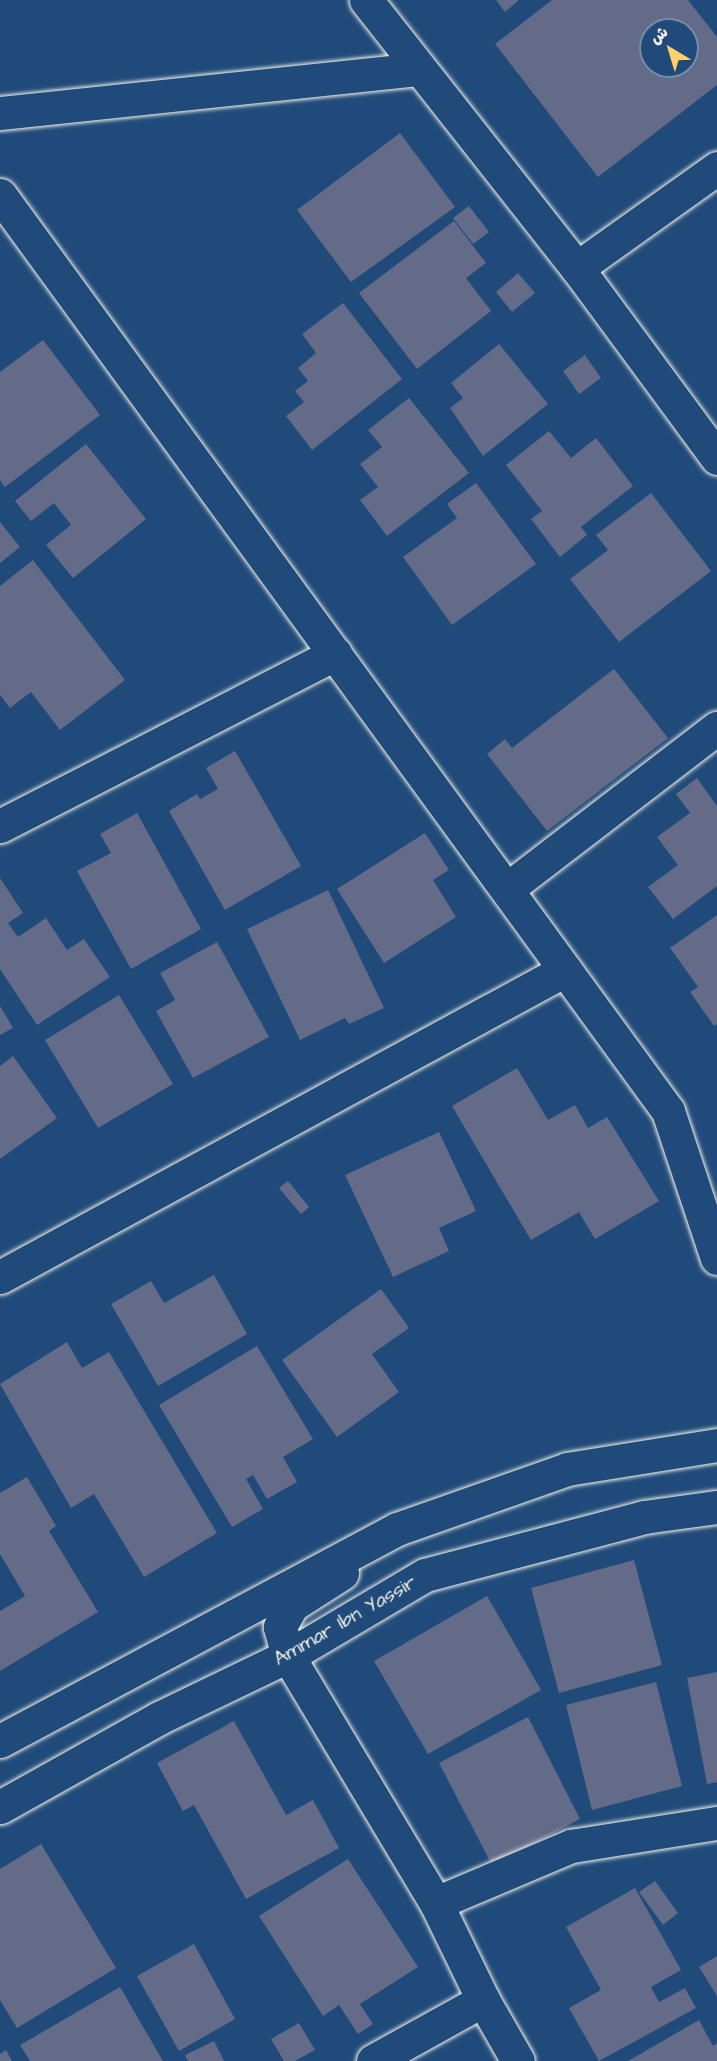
<!DOCTYPE html>
<meta charset="utf-8">
<style>
body{margin:0}
#map{position:relative;width:717px;height:2061px;overflow:hidden;background:#1f4a7a;font-family:"Architects Daughter","Playpen Sans Arabic",sans-serif}
div>[style]{position:absolute}
.building>*{inset:0;background:#636b89}
.roads{filter:drop-shadow(0 0 2px #f4f1e8) drop-shadow(0 0 2px #f4f1e8)}
.minor>*{height:33px;margin:-16.5px;padding:0 16.5px;transform-origin:16.5px;border-radius:16.5px;background:#1f4a7a}
.tertiary>*{height:33px;margin:-16.5px;padding:0 16.5px;transform-origin:16.5px;border-radius:16.5px;background:#1f4a7a}
span{translate:-50% -50%;white-space:nowrap;text-align:center;line-height:1.15;-webkit-text-stroke:6px #1f4a7a;paint-order:stroke}
.street-label{font-size:20px;color:#f4f1e8}
.north{position:absolute;left:639px;top:18px;width:60px;height:60px;box-sizing:border-box;background:#1f4a7a;border:2px solid #748da6;border-radius:50%;rotate:322deg;font-size:16px;font-weight:700;line-height:24px;text-align:center;color:#f4f1e8}
.north::after{content:'';display:block;margin:auto;width:21px;height:27px;background:#ffd166;clip-path:polygon(50% 0,100% 100%,50% 72%,0 100%)}
</style>
<div id="map">
<div class="building">
<div style="clip-path:polygon(496px 0,519px 0,505px 12px)"></div>
<div style="clip-path:polygon(evenodd,552px 0,688px 0,717px 37px,717px 85px,598px 177px,495px 44px,552px 0,651px 30px,687px 30px,687px 66px,651px 66px,651px 30px)"></div>
<div style="clip-path:polygon(400px 133px,455px 207px,351px 282px,297px 210px)"></div>
<div style="clip-path:polygon(469px 206px,489px 232px,473px 244px,453px 218px)"></div>
<div style="clip-path:polygon(454px 221px,486px 263px,466px 278px,491px 311px,417px 369px,359px 293px)"></div>
<div style="clip-path:polygon(518px 273px,535px 293px,512px 312px,496px 292px)"></div>
<div style="clip-path:polygon(343px 303px,402px 379px,312px 450px,286px 416px,304px 402px,295px 391px,308px 381px,298px 368px,316px 353px,302px 334px)"></div>
<div style="clip-path:polygon(43px 340px,100px 415px,5px 487px,0 480px,0 372px)"></div>
<div style="clip-path:polygon(499px 344px,548px 404px,483px 456px,450px 408px,463px 398px,451px 383px)"></div>
<div style="clip-path:polygon(585px 355px,601px 378px,579px 394px,563px 371px)"></div>
<div style="clip-path:polygon(409px 398px,469px 473px,387px 536px,360px 500px,378px 487px,360px 464px,382px 447px,368px 430px)"></div>
<div style="clip-path:polygon(549px 431px,571px 458px,596px 438px,633px 486px,581px 527px,587px 535px,560px 557px,531px 519px,542px 511px,506px 465px)"></div>
<div style="clip-path:polygon(86px 444px,146px 519px,73px 578px,46px 545px,71px 525px,54px 503px,31px 521px,15px 501px)"></div>
<div style="clip-path:polygon(476px 483px,536px 564px,452px 625px,403px 557px,457px 518px,447px 504px)"></div>
<div style="clip-path:polygon(651px 493px,711px 571px,619px 642px,570px 579px,608px 550px,596px 535px)"></div>
<div style="clip-path:polygon(0 522px,20px 547px,0 563px)"></div>
<div style="clip-path:polygon(33px 560px,125px 680px,60px 730px,31px 692px,10px 708px,0 695px,0 586px)"></div>
<div style="clip-path:polygon(614px 669px,668px 738px,547px 831px,487px 754px,505px 739px,512px 748px)"></div>
<div style="clip-path:polygon(235px 751px,301px 866px,225px 910px,169px 811px,197px 794px,200px 799px,218px 789px,206px 768px)"></div>
<div style="clip-path:polygon(697px 778px,717px 806px,717px 886px,673px 919px,648px 887px,678px 865px,657px 837px,690px 813px,676px 794px)"></div>
<div style="clip-path:polygon(137px 813px,201px 929px,131px 969px,77px 871px,111px 853px,100px 834px)"></div>
<div style="clip-path:polygon(425px 833px,449px 870px,433px 880px,456px 917px,384px 963px,337px 889px)"></div>
<div style="clip-path:polygon(0 878px,23px 913px,8px 923px,18px 937px,46px 918px,67px 950px,84px 939px,110px 977px,37px 1025px,0 969px)"></div>
<div style="clip-path:polygon(328px 890px,384px 1008px,349px 1024px,345px 1018px,300px 1040px,247px 929px)"></div>
<div style="clip-path:polygon(717px 915px,717px 1024px,714px 1026px,690px 992px,698px 987px,670px 948px)"></div>
<div style="clip-path:polygon(217px 942px,269px 1037px,193px 1078px,156px 1011px,175px 1000px,160px 973px)"></div>
<div style="clip-path:polygon(119px 995px,173px 1084px,98px 1128px,45px 1040px)"></div>
<div style="clip-path:polygon(0 1006px,13px 1028px,0 1035px)"></div>
<div style="clip-path:polygon(13px 1056px,57px 1118px,0 1159px,0 1066px)"></div>
<div style="clip-path:polygon(517px 1068px,548px 1120px,575px 1105px,588px 1128px,607px 1117px,659px 1201px,595px 1239px,579px 1212px,531px 1240px,452px 1106px)"></div>
<div style="clip-path:polygon(439px 1132px,476px 1211px,439px 1228px,449px 1251px,393px 1277px,345px 1175px)"></div>
<div style="clip-path:polygon(288px 1181px,309px 1207px,301px 1214px,279px 1188px)"></div>
<div style="clip-path:polygon(214px 1275px,247px 1334px,158px 1386px,111px 1304px,151px 1281px,164px 1303px)"></div>
<div style="clip-path:polygon(381px 1289px,409px 1328px,372px 1354px,399px 1392px,337px 1437px,282px 1360px)"></div>
<div style="clip-path:polygon(67px 1342px,82px 1368px,109px 1352px,217px 1533px,144px 1577px,94px 1494px,71px 1508px,0 1384px)"></div>
<div style="clip-path:polygon(257px 1346px,313px 1439px,283px 1457px,297px 1482px,267px 1499px,253px 1475px,246px 1479px,263px 1509px,232px 1527px,159px 1405px)"></div>
<div style="clip-path:polygon(27px 1477px,56px 1526px,49px 1531px,98px 1612px,0 1671px,0 1611px,25px 1596px,0 1554px,0 1493px)"></div>
<div style="clip-path:polygon(634px 1560px,662px 1665px,559px 1693px,531px 1588px)"></div>
<div style="clip-path:polygon(487px 1596px,541px 1690px,428px 1754px,374px 1661px)"></div>
<div style="clip-path:polygon(717px 1672px,717px 1782px,707px 1784px,687px 1678px)"></div>
<div style="clip-path:polygon(656px 1682px,682px 1786px,592px 1810px,566px 1705px)"></div>
<div style="clip-path:polygon(528px 1717px,580px 1819px,492px 1865px,439px 1763px)"></div>
<div style="clip-path:polygon(234px 1721px,286px 1815px,313px 1800px,339px 1848px,246px 1899px,194px 1805px,183px 1811px,157px 1763px)"></div>
<div style="clip-path:polygon(41px 1844px,116px 1968px,17px 2028px,0 2000px,0 1869px)"></div>
<div style="clip-path:polygon(348px 1859px,418px 1967px,360px 2004px,373px 2024px,358px 2034px,339px 2005px,323px 2016px,259px 1916px)"></div>
<div style="clip-path:polygon(655px 1881px,678px 1913px,663px 1925px,639px 1892px)"></div>
<div style="clip-path:polygon(635px 1888px,681px 1970px,651px 1987px,659px 2002px,685px 1988px,696px 2008px,599px 2061px,569px 2008px,601px 1990px,566px 1927px)"></div>
<div style="clip-path:polygon(194px 1944px,235px 2019px,179px 2051px,137px 1976px)"></div>
<div style="clip-path:polygon(717px 1956px,717px 1996px,699px 1967px)"></div>
<div style="clip-path:polygon(120px 1987px,163px 2061px,30px 2061px,20px 2045px)"></div>
<div style="clip-path:polygon(699px 2020px,713px 2046px,717px 2043px,717px 2061px,628px 2061px)"></div>
<div style="clip-path:polygon(299px 2023px,315px 2050px,295px 2061px,284px 2061px,271px 2039px)"></div>
<div style="clip-path:polygon(214px 2041px,224px 2061px,188px 2061px,185px 2055px)"></div>
<div style="clip-path:polygon(6px 2050px,12px 2061px,0 2061px,0 2054px)"></div>
</div>
<div class="roads">
<div class="minor">
<div style="left:366px;top:0;width:341px;rotate:51.8deg"></div>
<div style="left:577px;top:268px;width:236px;rotate:53.6deg"></div>
<div style="left:0;top:113px;width:420px;rotate:-6deg"></div>
<div style="left:0;top:195px;width:1134px;rotate:53.9deg"></div>
<div style="left:668px;top:1111px;width:155px;rotate:71.6deg"></div>
<div style="left:577px;top:268px;width:172px;rotate:-35.5deg"></div>
<div style="left:0;top:826px;width:377px;rotate:-27.2deg"></div>
<div style="left:507px;top:889px;width:265px;rotate:-37.5deg"></div>
<div style="left:0;top:1277px;width:643px;rotate:-28.52deg"></div>
<div style="left:342px;top:1573px;width:59px;rotate:147.4deg"></div>
<div style="left:292px;top:1605px;width:25px;rotate:119deg"></div>
<div style="left:280px;top:1627px;width:30px;rotate:75deg"></div>
<div style="left:288px;top:1656px;width:288px;rotate:59.1deg"></div>
<div style="left:436px;top:1903px;width:108px;rotate:64.1deg"></div>
<div style="left:483px;top:2000px;width:70px;rotate:60.2deg"></div>
<div style="left:436px;top:1903px;width:147px;rotate:-22.9deg"></div>
<div style="left:571px;top:1846px;width:148px;rotate:-9deg"></div>
<div style="left:373px;top:2061px;width:126px;rotate:-29deg"></div>
</div>
<div class="tertiary">
<div style="left:0;top:1741px;width:450px;rotate:-28.1deg"></div>
<div style="left:397px;top:1529px;width:180px;rotate:-19.4deg"></div>
<div style="left:567px;top:1469px;width:152px;rotate:-9.1deg"></div>
<div style="left:0;top:1807px;width:182px;rotate:-29.2deg"></div>
<div style="left:159px;top:1718px;width:143px;rotate:-25.7deg"></div>
<div style="left:288px;top:1656px;width:159px;rotate:-30.6deg"></div>
<div style="left:425px;top:1575px;width:227px;rotate:-14.8deg"></div>
<div style="left:644px;top:1517px;width:74px;rotate:-7.8deg"></div>
</div>
</div>
<div class="street-label">
<span style="left:345px;top:1621px;rotate:-30deg">Ammar Ibn Yassir</span>
</div>
<div class="north">ش</div>
</div>
